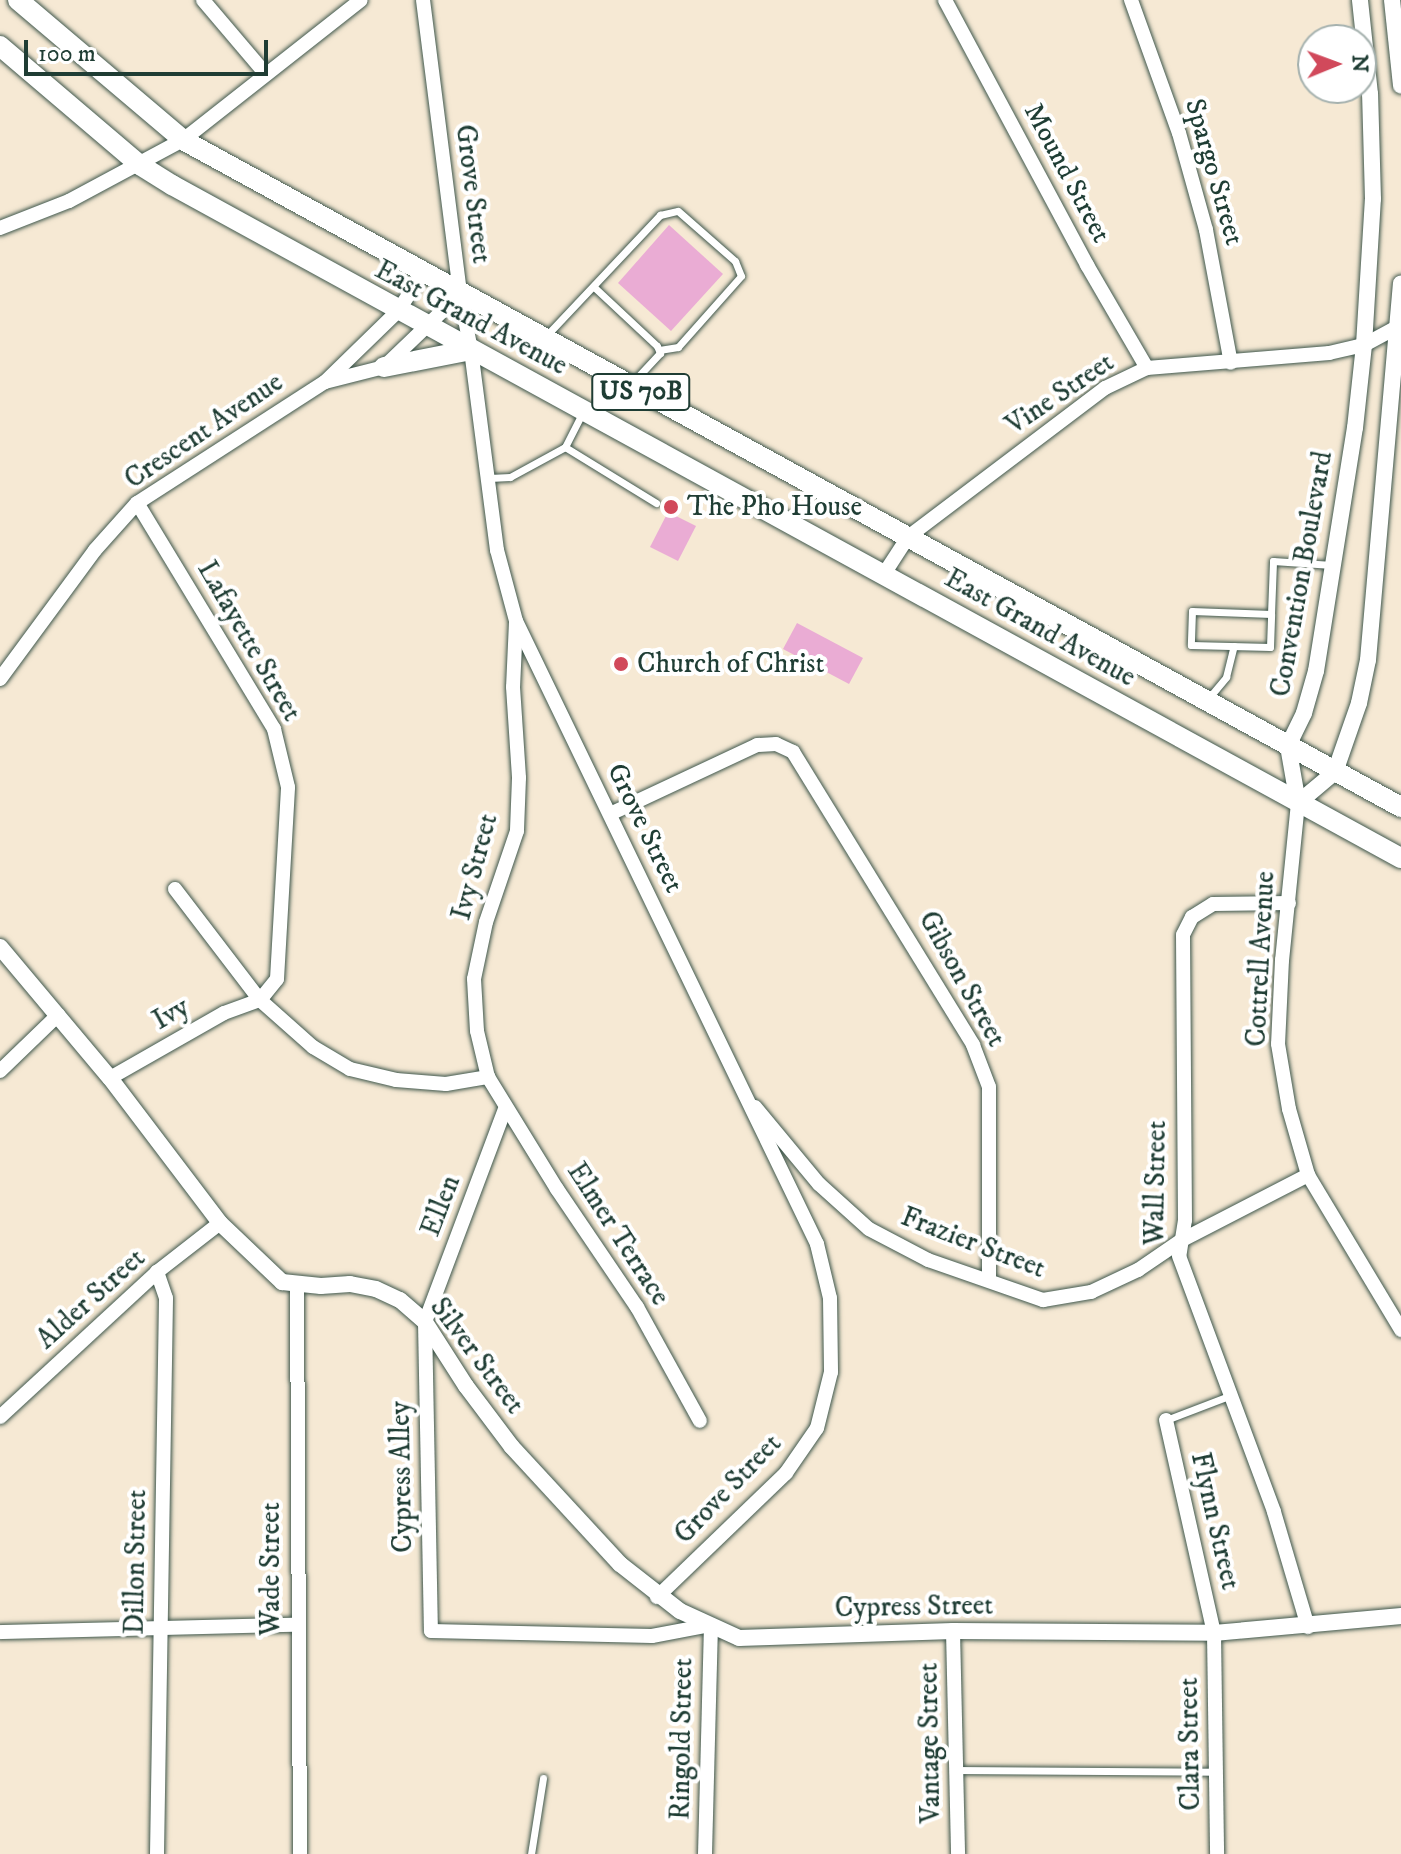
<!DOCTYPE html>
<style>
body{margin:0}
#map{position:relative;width:1401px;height:1854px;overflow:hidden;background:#f6e9d4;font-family:"IM FELL DW Pica",serif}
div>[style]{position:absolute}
.building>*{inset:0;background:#eaacd4}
.roads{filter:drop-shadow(0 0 2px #3f574c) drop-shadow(0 0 2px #3f574c)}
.service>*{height:7px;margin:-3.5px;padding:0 3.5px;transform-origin:3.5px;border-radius:3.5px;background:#fff}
.minor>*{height:14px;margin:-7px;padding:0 7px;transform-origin:7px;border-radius:7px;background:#fff}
.tertiary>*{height:16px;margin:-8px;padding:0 8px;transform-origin:8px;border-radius:8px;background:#fff}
.primary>*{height:20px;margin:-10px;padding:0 10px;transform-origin:10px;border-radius:10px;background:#fff}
.dots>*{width:22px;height:22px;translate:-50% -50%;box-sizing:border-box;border:4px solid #fff;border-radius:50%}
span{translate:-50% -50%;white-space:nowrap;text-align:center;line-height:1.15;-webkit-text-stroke:8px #fff;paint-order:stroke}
.shield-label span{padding:2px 6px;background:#fff;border:2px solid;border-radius:6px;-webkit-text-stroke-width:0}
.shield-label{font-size:26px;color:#1f3d34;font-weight:700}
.street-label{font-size:28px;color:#1f3d34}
.poi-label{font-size:28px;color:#1f3d34}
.left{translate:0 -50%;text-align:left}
.north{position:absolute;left:1297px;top:24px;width:80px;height:80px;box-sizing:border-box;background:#fff;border:2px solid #a5b1ae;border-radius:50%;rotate:89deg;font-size:22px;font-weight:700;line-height:32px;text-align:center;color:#1f3d34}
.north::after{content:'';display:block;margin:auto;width:28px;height:36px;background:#d1495b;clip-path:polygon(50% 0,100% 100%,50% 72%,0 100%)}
.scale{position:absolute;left:24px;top:40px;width:244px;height:36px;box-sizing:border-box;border:4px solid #1f3d34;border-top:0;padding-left:10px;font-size:24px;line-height:28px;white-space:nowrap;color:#1f3d34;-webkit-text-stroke:6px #fff;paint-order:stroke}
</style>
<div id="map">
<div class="building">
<div style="clip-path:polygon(669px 225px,723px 274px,671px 331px,618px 283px)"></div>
<div style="clip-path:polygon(668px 512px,696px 526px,678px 561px,650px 547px)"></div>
<div style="clip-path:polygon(797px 623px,863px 658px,849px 684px,783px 649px)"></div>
</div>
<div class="roads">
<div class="service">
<div style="left:594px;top:287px;width:86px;rotate:43.1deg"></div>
<div style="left:657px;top:346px;width:8px;rotate:67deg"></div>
<div style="left:660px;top:353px;width:40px;rotate:133deg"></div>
<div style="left:545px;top:337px;width:168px;rotate:-46.7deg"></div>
<div style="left:660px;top:215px;width:18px;rotate:-13deg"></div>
<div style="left:678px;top:211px;width:76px;rotate:41.3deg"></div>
<div style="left:735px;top:261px;width:16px;rotate:68deg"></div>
<div style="left:741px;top:276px;width:95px;rotate:131.6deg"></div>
<div style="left:678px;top:347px;width:19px;rotate:171deg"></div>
<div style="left:565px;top:447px;width:38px;rotate:-63deg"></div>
<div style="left:489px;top:478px;width:21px;rotate:-3deg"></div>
<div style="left:510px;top:477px;width:63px;rotate:-28.6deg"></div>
<div style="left:565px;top:447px;width:107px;rotate:31.6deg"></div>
<div style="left:1271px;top:614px;width:79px;rotate:-177.8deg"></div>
<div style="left:1192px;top:611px;width:34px;rotate:92deg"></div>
<div style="left:1191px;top:645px;width:79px;rotate:1.5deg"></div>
<div style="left:1270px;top:647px;width:33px;rotate:-88deg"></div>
<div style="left:1271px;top:614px;width:53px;rotate:-87.8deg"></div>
<div style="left:1273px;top:561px;width:59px;rotate:3.9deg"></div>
<div style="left:1207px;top:700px;width:30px;rotate:-50deg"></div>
<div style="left:1226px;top:677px;width:32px;rotate:-76deg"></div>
<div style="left:1166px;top:1420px;width:70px;rotate:-21deg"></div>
<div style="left:957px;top:1770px;width:258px;rotate:0.4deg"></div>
<div style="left:531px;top:1854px;width:77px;rotate:-81deg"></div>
</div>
<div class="minor">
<div style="left:203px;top:0;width:96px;rotate:49.7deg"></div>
<div style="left:423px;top:0;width:296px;rotate:82.8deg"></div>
<div style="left:460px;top:294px;width:57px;rotate:78.9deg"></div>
<div style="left:471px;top:350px;width:202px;rotate:82.6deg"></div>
<div style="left:497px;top:550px;width:73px;rotate:75deg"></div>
<div style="left:516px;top:621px;width:692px;rotate:64.21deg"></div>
<div style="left:817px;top:1244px;width:56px;rotate:76.5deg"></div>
<div style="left:830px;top:1298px;width:74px;rotate:89.2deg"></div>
<div style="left:831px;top:1372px;width:58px;rotate:104deg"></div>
<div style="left:817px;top:1428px;width:55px;rotate:124.6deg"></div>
<div style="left:786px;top:1473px;width:179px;rotate:136.1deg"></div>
<div style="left:945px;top:0;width:301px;rotate:61.8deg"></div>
<div style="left:1087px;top:265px;width:119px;rotate:59.8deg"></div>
<div style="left:1131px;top:0;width:141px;rotate:70.2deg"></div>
<div style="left:1179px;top:133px;width:101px;rotate:74.4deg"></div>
<div style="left:1206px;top:230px;width:135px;rotate:79.4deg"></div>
<div style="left:0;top:228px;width:74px;rotate:-21.4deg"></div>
<div style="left:69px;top:201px;width:129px;rotate:-28.2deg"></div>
<div style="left:183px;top:140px;width:226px;rotate:-38.2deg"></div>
<div style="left:325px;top:382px;width:61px;rotate:-14.3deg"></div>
<div style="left:384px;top:367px;width:105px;rotate:-43.8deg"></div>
<div style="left:884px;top:574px;width:44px;rotate:-57deg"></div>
<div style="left:908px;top:537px;width:247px;rotate:-37.1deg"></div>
<div style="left:1105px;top:388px;width:47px;rotate:-25.5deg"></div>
<div style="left:1147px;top:368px;width:183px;rotate:-4.7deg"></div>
<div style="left:1329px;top:353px;width:36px;rotate:-13deg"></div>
<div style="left:1364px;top:345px;width:42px;rotate:-28.4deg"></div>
<div style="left:516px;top:622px;width:65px;rotate:92.6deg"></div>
<div style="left:513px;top:687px;width:91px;rotate:86.2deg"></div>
<div style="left:519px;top:778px;width:53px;rotate:92.2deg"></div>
<div style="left:517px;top:831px;width:96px;rotate:108.8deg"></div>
<div style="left:486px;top:922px;width:58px;rotate:101.9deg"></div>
<div style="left:474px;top:979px;width:52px;rotate:86.7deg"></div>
<div style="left:477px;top:1031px;width:47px;rotate:76.6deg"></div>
<div style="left:488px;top:1077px;width:132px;rotate:58.4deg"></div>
<div style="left:557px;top:1189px;width:143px;rotate:55.9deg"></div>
<div style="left:637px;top:1307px;width:130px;rotate:61.1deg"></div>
<div style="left:0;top:679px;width:160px;rotate:-53.6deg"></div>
<div style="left:95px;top:550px;width:63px;rotate:-48.2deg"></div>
<div style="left:137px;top:503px;width:224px;rotate:-32.8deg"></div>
<div style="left:325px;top:382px;width:102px;rotate:-44.2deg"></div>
<div style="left:398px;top:311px;width:45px;rotate:-56.7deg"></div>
<div style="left:1298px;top:803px;width:158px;rotate:95.8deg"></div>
<div style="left:1282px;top:960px;width:84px;rotate:92.7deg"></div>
<div style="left:1278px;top:1044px;width:66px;rotate:80.4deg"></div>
<div style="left:1289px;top:1109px;width:69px;rotate:73.9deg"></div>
<div style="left:1308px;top:1175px;width:181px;rotate:59deg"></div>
<div style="left:610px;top:814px;width:162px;rotate:-25.1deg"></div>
<div style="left:757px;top:745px;width:19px;rotate:-3deg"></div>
<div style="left:776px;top:744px;width:19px;rotate:25deg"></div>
<div style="left:793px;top:752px;width:344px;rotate:58.4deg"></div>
<div style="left:973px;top:1045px;width:45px;rotate:69.1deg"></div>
<div style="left:989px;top:1087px;width:193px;rotate:90deg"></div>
<div style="left:175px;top:889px;width:140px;rotate:52.6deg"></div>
<div style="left:260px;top:1000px;width:71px;rotate:41.6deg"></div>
<div style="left:313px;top:1047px;width:43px;rotate:30.7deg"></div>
<div style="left:350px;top:1069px;width:47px;rotate:13.4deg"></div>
<div style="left:396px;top:1080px;width:50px;rotate:4.6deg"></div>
<div style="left:446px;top:1084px;width:43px;rotate:-9.5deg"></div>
<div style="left:1289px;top:903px;width:76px;rotate:179.2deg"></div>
<div style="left:1213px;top:904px;width:25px;rotate:148deg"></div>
<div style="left:1192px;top:917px;width:20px;rotate:117deg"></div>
<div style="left:1183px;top:935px;width:285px;rotate:89.6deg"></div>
<div style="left:1185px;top:1220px;width:36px;rotate:99deg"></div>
<div style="left:1179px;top:1256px;width:273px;rotate:69.6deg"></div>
<div style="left:1274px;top:1512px;width:120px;rotate:73.5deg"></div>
<div style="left:0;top:1071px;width:81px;rotate:-44deg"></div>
<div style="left:110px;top:1078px;width:131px;rotate:-29.7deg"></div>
<div style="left:224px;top:1013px;width:38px;rotate:-20deg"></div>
<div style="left:260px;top:1000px;width:27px;rotate:-51deg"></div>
<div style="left:277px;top:979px;width:192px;rotate:-86.7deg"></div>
<div style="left:288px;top:787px;width:60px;rotate:-103.6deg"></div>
<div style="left:274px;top:729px;width:264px;rotate:-121.2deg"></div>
<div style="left:755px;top:1107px;width:100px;rotate:50.3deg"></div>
<div style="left:819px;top:1184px;width:67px;rotate:42deg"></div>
<div style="left:869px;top:1229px;width:67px;rotate:27.7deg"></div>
<div style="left:928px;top:1260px;width:122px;rotate:19.2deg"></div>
<div style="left:1043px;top:1300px;width:49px;rotate:-9.5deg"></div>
<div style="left:1091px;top:1292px;width:52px;rotate:-25.1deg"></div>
<div style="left:1138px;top:1270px;width:53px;rotate:-34.3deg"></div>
<div style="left:1182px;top:1240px;width:142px;rotate:-27.3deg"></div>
<div style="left:505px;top:1109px;width:228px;rotate:110.6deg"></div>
<div style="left:425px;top:1322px;width:309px;rotate:88.9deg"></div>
<div style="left:431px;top:1631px;width:221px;rotate:1.3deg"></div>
<div style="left:652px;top:1636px;width:60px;rotate:-10.6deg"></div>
<div style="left:711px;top:1625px;width:229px;rotate:91.5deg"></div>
<div style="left:297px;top:1284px;width:570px;rotate:89.7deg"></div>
<div style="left:0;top:1417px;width:214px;rotate:-42.7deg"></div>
<div style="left:157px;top:1272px;width:80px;rotate:-37.9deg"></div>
<div style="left:1166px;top:1420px;width:218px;rotate:77.3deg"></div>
<div style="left:1214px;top:1633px;width:221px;rotate:89.2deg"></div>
<div style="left:953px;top:1631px;width:223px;rotate:88.7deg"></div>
<div style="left:0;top:1632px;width:296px;rotate:-1.4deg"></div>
<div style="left:157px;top:1854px;width:556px;rotate:-89.07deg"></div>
<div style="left:166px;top:1298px;width:28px;rotate:-109deg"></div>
</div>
<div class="tertiary">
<div style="left:1392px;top:0;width:86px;rotate:84deg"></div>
<div style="left:1298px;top:803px;width:58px;rotate:-100deg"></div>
<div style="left:1288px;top:746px;width:37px;rotate:-64deg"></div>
<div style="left:1304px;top:713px;width:44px;rotate:-74.1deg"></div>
<div style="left:1316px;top:671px;width:246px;rotate:-80.9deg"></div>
<div style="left:1355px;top:428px;width:83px;rotate:-83.8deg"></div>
<div style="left:1364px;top:345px;width:146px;rotate:-86.5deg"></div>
<div style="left:1373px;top:199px;width:105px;rotate:-91.6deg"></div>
<div style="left:1370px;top:94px;width:95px;rotate:-96.1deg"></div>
<div style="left:1298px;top:803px;width:48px;rotate:-40deg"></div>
<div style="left:1335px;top:772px;width:73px;rotate:-70.8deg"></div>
<div style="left:1359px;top:703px;width:44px;rotate:-78.2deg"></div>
<div style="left:1368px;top:660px;width:378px;rotate:-85deg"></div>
<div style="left:0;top:947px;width:171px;rotate:50deg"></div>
<div style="left:110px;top:1078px;width:182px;rotate:52.8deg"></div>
<div style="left:220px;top:1223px;width:86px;rotate:43.6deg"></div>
<div style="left:282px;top:1282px;width:39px;rotate:6deg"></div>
<div style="left:321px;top:1286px;width:29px;rotate:-4deg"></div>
<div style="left:350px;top:1284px;width:26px;rotate:11deg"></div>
<div style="left:376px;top:1289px;width:26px;rotate:25deg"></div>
<div style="left:400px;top:1300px;width:33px;rotate:41deg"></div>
<div style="left:425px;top:1322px;width:76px;rotate:57.4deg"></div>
<div style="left:466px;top:1386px;width:76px;rotate:53deg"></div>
<div style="left:512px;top:1447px;width:159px;rotate:47.3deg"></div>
<div style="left:620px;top:1564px;width:76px;rotate:38.1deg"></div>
<div style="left:680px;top:1611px;width:65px;rotate:24.6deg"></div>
<div style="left:739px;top:1638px;width:214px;rotate:-1.9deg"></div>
<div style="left:953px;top:1631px;width:261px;rotate:0.4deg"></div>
<div style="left:1214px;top:1633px;width:188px;rotate:-5.2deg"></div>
</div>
<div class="primary">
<div style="left:18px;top:0;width:216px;rotate:40.3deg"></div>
<div style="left:183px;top:140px;width:1389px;rotate:28.71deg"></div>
<div style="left:0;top:46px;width:184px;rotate:40.4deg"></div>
<div style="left:140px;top:165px;width:38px;rotate:32deg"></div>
<div style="left:172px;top:185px;width:1401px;rotate:28.71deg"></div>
<div style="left:384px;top:367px;width:89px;rotate:-11.1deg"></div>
</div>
</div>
<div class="dots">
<div style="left:671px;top:507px;background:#d1495b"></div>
<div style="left:621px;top:664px;background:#d1495b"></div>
</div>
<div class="shield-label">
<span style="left:641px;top:392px">US 70B</span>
</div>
<div class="street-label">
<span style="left:1214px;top:172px;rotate:74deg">Spargo Street</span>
<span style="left:1067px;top:173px;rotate:62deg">Mound Street</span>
<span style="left:473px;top:194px;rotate:83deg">Grove Street</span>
<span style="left:471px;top:318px;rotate:28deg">East Grand Avenue</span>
<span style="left:1060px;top:394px;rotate:-34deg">Vine Street</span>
<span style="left:204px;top:431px;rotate:-34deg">Crescent Avenue</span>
<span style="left:1302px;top:574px;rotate:-80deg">Convention Boulevard</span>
<span style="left:1040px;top:628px;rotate:29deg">East Grand Avenue</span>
<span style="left:249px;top:641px;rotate:60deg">Lafayette Street</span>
<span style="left:645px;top:828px;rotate:64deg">Grove Street</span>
<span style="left:475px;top:867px;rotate:-75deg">Ivy Street</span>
<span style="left:1261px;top:959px;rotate:-87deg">Cottrell Avenue</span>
<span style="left:962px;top:979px;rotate:61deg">Gibson Street</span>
<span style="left:171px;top:1014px;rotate:-30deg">Ivy</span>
<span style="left:1156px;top:1183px;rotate:-89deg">Wall Street</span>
<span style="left:441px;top:1206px;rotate:-69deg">Ellen</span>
<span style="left:618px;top:1234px;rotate:57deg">Elmer Terrace</span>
<span style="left:973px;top:1243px;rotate:21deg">Frazier Street</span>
<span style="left:91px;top:1299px;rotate:-42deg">Alder Street</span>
<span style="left:477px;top:1356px;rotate:53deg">Silver Street</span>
<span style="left:402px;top:1477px;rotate:-91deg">Cypress Alley</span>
<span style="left:728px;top:1489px;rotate:-46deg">Grove Street</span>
<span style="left:1215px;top:1521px;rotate:77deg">Flynn Street</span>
<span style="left:136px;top:1562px;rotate:-89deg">Dillon Street</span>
<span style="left:271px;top:1569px;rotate:-90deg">Wade Street</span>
<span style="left:914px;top:1607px;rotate:-1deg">Cypress Street</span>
<span style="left:682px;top:1739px;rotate:-89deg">Ringold Street</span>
<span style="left:930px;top:1743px;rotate:-91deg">Vantage Street</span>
<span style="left:1190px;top:1744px;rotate:-91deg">Clara Street</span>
</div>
<div class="poi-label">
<span class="left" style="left:687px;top:507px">The Pho House</span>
<span class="left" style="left:637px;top:664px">Church of Christ</span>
</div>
<div class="north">N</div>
<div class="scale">100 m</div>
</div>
